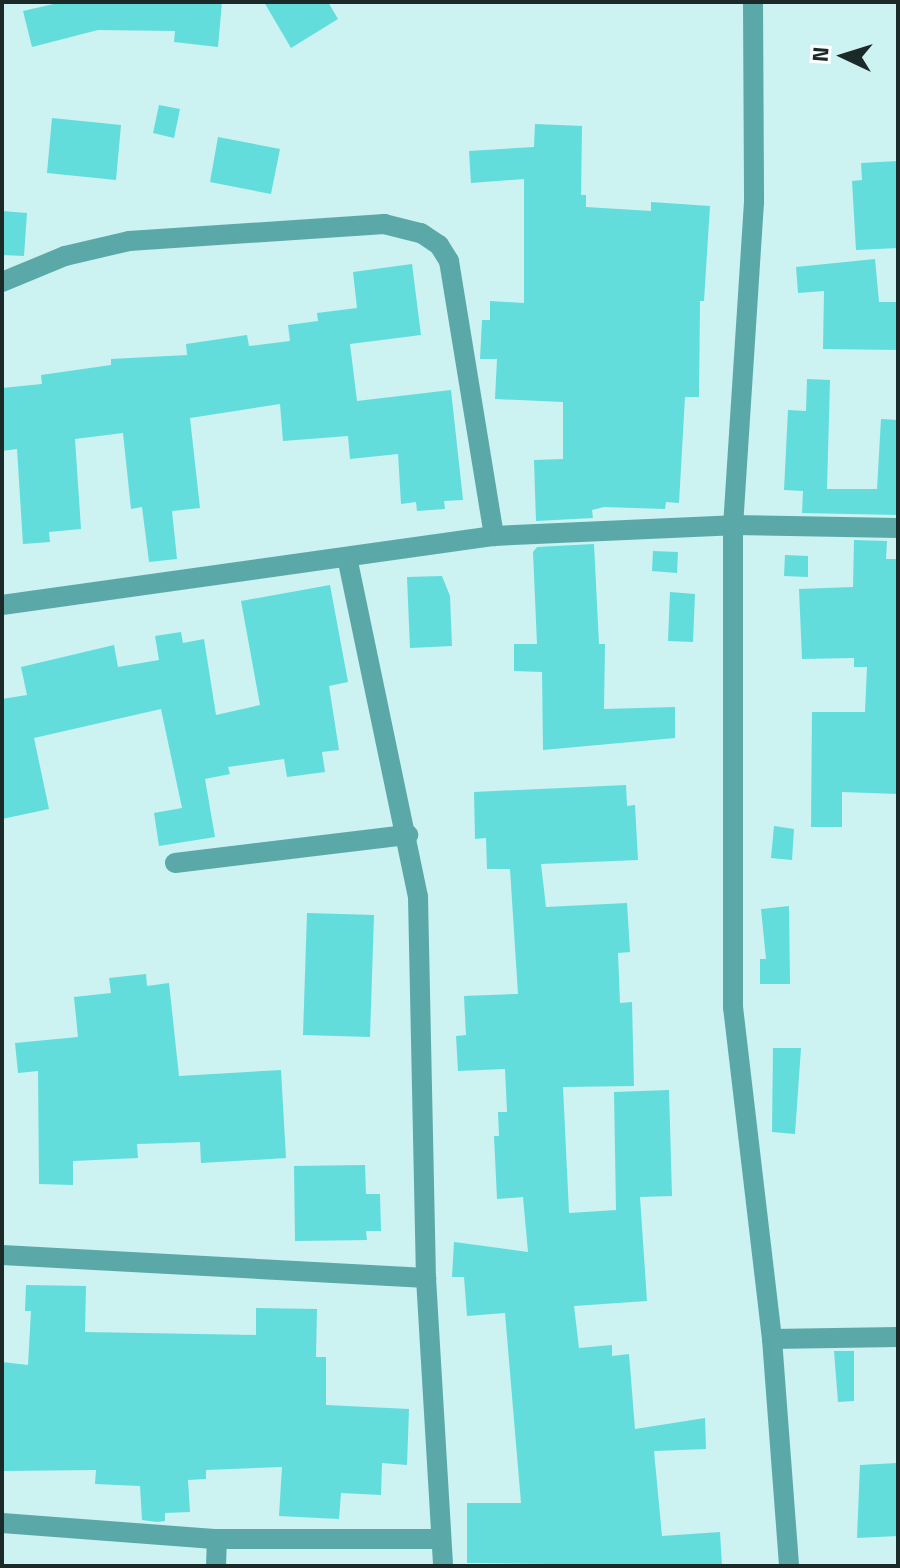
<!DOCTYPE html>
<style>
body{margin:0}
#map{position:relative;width:900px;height:1568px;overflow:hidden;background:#ccf2f2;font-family:"Titillium Web",sans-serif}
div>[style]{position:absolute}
.building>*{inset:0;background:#62dddc}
.minor>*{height:20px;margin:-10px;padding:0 10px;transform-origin:10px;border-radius:10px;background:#5ba8a8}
span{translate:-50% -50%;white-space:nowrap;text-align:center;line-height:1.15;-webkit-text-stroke:6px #fff;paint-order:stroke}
.frame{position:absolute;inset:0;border:4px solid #1b2929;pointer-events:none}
.north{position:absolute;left:804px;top:16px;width:80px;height:80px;-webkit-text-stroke:6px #fff;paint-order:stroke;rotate:274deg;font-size:22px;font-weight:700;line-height:32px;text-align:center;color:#1b2929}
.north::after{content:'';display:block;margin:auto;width:28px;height:36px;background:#1b2929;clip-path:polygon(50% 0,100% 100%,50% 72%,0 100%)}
</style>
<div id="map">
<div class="building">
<div style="clip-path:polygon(62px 2px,222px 2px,218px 47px,174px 42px,175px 31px,98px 30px,32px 47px,23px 11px)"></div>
<div style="clip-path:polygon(264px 2px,328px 2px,338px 19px,291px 48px)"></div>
<div style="clip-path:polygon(159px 105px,180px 109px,174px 138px,153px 133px)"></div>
<div style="clip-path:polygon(52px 118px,121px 125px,116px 180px,47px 173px)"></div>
<div style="clip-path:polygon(535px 124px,582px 126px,581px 195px,586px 195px,586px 207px,651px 211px,651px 202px,710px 206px,704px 301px,700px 301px,699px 397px,685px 397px,679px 503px,666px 502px,665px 509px,604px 507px,592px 510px,593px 518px,536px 521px,534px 460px,563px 459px,563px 402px,495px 399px,497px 359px,480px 359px,482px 320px,490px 320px,490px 301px,524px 303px,524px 179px,471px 183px,469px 151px,534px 147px)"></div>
<div style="clip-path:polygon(218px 137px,280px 149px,271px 194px,210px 182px)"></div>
<div style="clip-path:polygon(898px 161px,898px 248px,856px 250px,852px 181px,862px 180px,861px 163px)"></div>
<div style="clip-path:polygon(2px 211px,27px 213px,24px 256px,2px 255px)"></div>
<div style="clip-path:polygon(875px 259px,879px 302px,898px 302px,898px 350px,823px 349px,824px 291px,798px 293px,796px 267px)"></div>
<div style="clip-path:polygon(412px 264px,421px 335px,350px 344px,357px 401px,451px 390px,463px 500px,444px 501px,445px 509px,417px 511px,416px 502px,401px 504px,398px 454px,350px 459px,348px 436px,283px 441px,280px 404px,190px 418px,200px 508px,172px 511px,177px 559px,149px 562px,142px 507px,131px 509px,123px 433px,75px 439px,81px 529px,49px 532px,50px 542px,23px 544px,17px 449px,2px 451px,2px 388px,42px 384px,41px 375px,111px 365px,111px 359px,187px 355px,186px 344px,247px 335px,249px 346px,290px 341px,288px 325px,318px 321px,317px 313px,357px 308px,353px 272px)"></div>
<div style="clip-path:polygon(807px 379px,830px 380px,827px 489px,877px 489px,881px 419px,898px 420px,898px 515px,802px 513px,803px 491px,784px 490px,788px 410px,806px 411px)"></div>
<div style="clip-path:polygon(854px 540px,887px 541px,886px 559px,898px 559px,898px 794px,842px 792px,842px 827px,811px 827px,812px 712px,865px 712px,867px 667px,854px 667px,854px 658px,802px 659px,799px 589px,853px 587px)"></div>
<div style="clip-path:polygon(594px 544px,599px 644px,605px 644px,604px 709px,675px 707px,675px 738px,543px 750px,542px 672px,514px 671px,514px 644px,537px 644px,533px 552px,537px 547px)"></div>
<div style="clip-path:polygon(653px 551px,678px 552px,677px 573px,652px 571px)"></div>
<div style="clip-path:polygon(785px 555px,808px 556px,808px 577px,784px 576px)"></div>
<div style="clip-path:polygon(442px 576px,450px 596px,452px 646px,410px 648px,407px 577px)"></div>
<div style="clip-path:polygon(330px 585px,348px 682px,329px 686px,339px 750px,322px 752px,325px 772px,287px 777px,284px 759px,228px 767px,230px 774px,205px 779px,215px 837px,159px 846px,154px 813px,182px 808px,161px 709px,34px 738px,49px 809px,2px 819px,2px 699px,27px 695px,21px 667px,114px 645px,118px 667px,159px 660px,155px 636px,181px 632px,183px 643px,204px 639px,216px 715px,260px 705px,241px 601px)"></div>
<div style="clip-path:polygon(670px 592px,695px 594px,693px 642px,668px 641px)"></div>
<div style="clip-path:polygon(626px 785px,627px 806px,635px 805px,638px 860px,541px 864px,546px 907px,627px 903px,630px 952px,618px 953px,620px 1003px,632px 1002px,634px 1086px,563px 1087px,569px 1213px,616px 1210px,614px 1092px,669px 1090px,672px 1196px,640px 1197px,647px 1301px,574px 1306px,579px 1348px,612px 1345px,612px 1356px,629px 1354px,635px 1429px,705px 1418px,706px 1449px,654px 1451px,662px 1536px,720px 1532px,722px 1566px,467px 1563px,467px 1503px,521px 1503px,505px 1313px,467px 1316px,464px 1277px,452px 1277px,454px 1242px,528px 1252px,523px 1197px,497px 1199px,494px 1136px,499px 1136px,498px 1112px,507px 1112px,505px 1069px,458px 1071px,456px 1036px,466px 1035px,464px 996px,518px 994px,510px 869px,487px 869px,486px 838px,475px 839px,474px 792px)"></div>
<div style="clip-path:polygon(774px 826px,794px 829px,792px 860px,771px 858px)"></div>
<div style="clip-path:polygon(789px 906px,790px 984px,760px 984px,760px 959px,766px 959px,761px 909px)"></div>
<div style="clip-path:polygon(307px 913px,374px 915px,370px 1037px,303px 1035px)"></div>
<div style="clip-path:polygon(146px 974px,147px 986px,169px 983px,179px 1076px,281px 1070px,286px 1158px,201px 1163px,200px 1142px,137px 1144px,138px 1158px,73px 1161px,73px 1185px,39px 1184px,38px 1071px,18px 1073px,15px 1043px,78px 1037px,74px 997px,111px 993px,109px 978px)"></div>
<div style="clip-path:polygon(773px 1048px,801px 1048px,795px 1134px,772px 1132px)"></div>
<div style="clip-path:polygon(365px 1165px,366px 1194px,380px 1194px,381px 1231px,366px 1231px,367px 1240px,295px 1241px,294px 1166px)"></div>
<div style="clip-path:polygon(26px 1285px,86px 1286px,85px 1332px,256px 1335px,256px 1308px,317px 1309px,316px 1357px,326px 1357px,326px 1405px,409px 1409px,407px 1465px,382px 1463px,381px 1495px,341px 1493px,339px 1519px,279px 1516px,282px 1467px,206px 1470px,206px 1479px,188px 1480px,190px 1512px,165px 1513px,165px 1521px,157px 1522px,142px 1520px,140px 1486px,95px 1484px,96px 1470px,2px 1471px,2px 1362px,28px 1365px,31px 1311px,25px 1311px)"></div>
<div style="clip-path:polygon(834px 1351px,854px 1351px,854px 1401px,838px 1402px)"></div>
<div style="clip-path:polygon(897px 1463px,898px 1536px,857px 1538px,860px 1465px)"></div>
</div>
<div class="minor">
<div style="left:753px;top:2px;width:200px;rotate:89.7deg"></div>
<div style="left:754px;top:202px;width:324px;rotate:93.7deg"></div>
<div style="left:733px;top:525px;width:482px;rotate:90deg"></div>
<div style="left:733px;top:1007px;width:334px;rotate:83.3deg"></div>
<div style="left:772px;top:1339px;width:228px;rotate:85.7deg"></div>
<div style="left:2px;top:282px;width:68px;rotate:-22.4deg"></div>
<div style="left:65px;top:256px;width:66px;rotate:-13.2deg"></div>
<div style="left:129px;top:241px;width:256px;rotate:-3.8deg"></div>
<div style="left:384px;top:224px;width:38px;rotate:14deg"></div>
<div style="left:421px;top:233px;width:22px;rotate:34deg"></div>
<div style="left:439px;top:245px;width:19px;rotate:58deg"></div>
<div style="left:449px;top:261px;width:279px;rotate:80.7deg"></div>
<div style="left:347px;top:557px;width:347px;rotate:78.2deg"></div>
<div style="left:418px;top:897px;width:381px;rotate:88.8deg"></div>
<div style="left:426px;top:1278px;width:289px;rotate:86.6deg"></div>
<div style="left:2px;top:605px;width:497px;rotate:-8deg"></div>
<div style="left:494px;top:536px;width:239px;rotate:-2.6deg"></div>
<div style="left:733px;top:525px;width:165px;rotate:1deg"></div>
<div style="left:175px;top:863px;width:235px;rotate:-6.9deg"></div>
<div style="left:2px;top:1255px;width:425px;rotate:3.1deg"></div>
<div style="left:772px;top:1339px;width:126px;rotate:-0.9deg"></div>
<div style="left:2px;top:1523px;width:216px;rotate:4.3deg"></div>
<div style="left:217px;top:1539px;width:223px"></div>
<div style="left:216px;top:1566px;width:27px;rotate:-88deg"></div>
</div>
<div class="frame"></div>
<div class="north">N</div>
</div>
